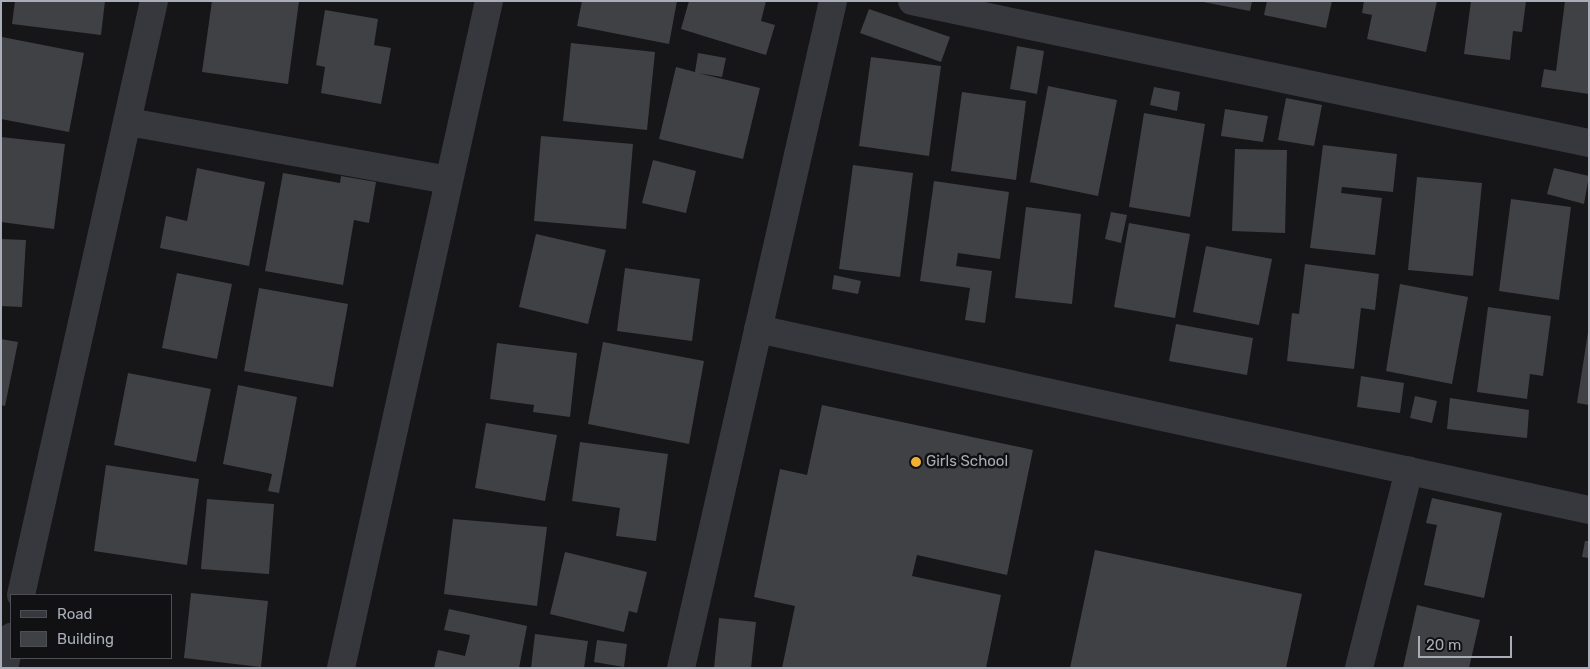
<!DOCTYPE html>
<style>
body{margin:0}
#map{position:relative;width:1590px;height:669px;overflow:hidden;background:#161618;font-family:Rubik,sans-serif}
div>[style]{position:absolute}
.building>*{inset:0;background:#404145}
.minor>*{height:28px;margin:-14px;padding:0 14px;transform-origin:14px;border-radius:14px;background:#37383d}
.dots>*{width:14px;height:14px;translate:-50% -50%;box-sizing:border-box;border:2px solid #111113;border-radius:50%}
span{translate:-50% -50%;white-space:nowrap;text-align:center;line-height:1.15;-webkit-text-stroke:5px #111113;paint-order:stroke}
.poi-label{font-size:15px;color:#a8adb8}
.left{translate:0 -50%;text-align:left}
.frame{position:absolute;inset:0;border:2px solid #a8adb8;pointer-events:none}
.legend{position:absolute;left:10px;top:594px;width:162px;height:65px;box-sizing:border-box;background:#111113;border:1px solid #4d4f55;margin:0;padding:6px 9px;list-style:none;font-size:15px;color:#a8adb8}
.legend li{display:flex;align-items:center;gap:10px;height:25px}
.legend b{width:25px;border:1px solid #4d4f55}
.scale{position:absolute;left:1418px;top:636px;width:94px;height:22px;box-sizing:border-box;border:2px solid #a8adb8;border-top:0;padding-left:6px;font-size:15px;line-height:18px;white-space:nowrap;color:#a8adb8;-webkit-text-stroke:4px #111113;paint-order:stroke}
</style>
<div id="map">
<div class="building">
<div style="clip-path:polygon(15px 1px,105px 1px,101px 35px,12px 24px)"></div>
<div style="clip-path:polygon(212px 1px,299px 1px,288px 84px,202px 72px)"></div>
<div style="clip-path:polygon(582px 1px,677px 1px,669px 44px,577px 26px)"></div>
<div style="clip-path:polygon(689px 1px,766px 1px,761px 21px,775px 25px,766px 55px,681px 29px)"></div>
<div style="clip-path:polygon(1198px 1px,1252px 1px,1250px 11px)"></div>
<div style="clip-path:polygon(1267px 1px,1332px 1px,1326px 28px,1264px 15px)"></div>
<div style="clip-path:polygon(1364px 1px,1437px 1px,1426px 52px,1367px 39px,1372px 15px,1362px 13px)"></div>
<div style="clip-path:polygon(1471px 1px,1526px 1px,1522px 32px,1513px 31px,1510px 60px,1464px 54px)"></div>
<div style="clip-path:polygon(1565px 1px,1589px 1px,1589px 94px,1541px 87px,1544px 69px,1556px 71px)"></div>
<div style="clip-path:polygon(869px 9px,950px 37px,941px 62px,860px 33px)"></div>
<div style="clip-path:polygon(325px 10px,378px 19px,374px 45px,391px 48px,381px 104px,321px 93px,325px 67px,316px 65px)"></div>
<div style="clip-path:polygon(2px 37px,84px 53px,69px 132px,1px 119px)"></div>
<div style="clip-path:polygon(571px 43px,655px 52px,647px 130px,563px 121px)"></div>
<div style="clip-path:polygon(1017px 46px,1044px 51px,1037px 94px,1010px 89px)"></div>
<div style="clip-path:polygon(698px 53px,726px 58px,722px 77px,698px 73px,760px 88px,743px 159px,659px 139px,676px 67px,695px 72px)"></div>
<div style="clip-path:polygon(871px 57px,941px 66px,929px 156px,859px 146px)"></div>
<div style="clip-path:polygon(1048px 86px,1117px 100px,1098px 196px,1030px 182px)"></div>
<div style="clip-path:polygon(1154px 87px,1180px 92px,1177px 111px,1150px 105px)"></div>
<div style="clip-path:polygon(962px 92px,1026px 101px,1016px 180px,951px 171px)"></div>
<div style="clip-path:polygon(1286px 98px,1322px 105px,1314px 146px,1278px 140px)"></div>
<div style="clip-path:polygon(1225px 109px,1268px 116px,1263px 142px,1221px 136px)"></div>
<div style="clip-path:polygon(1144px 113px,1205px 124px,1190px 217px,1129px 207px)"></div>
<div style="clip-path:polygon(541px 136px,633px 144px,626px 229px,534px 221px)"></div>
<div style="clip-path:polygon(1px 137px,65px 144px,54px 229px,1px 222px)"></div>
<div style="clip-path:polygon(1323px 145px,1397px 154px,1393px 192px,1342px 187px,1341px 193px,1382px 198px,1375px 255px,1310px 248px)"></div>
<div style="clip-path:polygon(1235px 149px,1287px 150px,1285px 233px,1232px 231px)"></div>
<div style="clip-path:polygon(653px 160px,696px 171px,686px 213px,642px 203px)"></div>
<div style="clip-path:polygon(853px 165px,913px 173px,900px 277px,839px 269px)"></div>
<div style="clip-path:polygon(197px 168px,265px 182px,249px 266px,160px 248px,166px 216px,187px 221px)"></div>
<div style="clip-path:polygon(1554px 168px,1589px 176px,1584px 204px,1547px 194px)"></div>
<div style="clip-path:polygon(283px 173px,340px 183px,341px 176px,376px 182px,369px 223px,354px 220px,343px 285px,265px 271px)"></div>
<div style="clip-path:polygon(1417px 177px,1482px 183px,1473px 276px,1408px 270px)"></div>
<div style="clip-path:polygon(934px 181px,1009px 192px,1000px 259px,958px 253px,956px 266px,992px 271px,985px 323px,965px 320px,970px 288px,920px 281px)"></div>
<div style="clip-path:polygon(1511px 199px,1571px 207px,1559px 300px,1499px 291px)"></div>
<div style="clip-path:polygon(1026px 207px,1081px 214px,1072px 304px,1015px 298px)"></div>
<div style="clip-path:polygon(1111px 212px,1127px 215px,1121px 243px,1105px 239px)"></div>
<div style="clip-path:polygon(1129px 223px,1190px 234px,1175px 318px,1114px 307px)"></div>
<div style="clip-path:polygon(536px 234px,606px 250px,588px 324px,519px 307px)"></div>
<div style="clip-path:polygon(1px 239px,26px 240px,22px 307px,1px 306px)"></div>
<div style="clip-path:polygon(1206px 246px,1272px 259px,1259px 325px,1193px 312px)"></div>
<div style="clip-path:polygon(1305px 264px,1379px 274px,1375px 310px,1361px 308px,1354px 369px,1287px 361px,1292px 313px,1299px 314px)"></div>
<div style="clip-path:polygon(625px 268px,700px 279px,692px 341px,617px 331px)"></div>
<div style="clip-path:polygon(177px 273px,232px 284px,217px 359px,162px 348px)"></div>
<div style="clip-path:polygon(834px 275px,861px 281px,858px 294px,832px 289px)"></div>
<div style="clip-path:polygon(1400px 284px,1468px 297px,1452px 384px,1386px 371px)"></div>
<div style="clip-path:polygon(259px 288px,348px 304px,333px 387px,244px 371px)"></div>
<div style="clip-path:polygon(1488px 307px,1551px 316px,1543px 376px,1530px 374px,1527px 399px,1477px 392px)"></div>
<div style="clip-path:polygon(1176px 324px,1253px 338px,1247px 375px,1169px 361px)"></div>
<div style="clip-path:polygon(1589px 326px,1589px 405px,1577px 403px)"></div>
<div style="clip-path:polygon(1px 339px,18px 342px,5px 406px,1px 405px)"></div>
<div style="clip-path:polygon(603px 342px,704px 361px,689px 444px,588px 424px)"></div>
<div style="clip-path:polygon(497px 343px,577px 353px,570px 417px,533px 412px,534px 405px,490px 399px)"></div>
<div style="clip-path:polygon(128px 373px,211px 389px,196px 462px,114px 445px)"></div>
<div style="clip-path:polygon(1361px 376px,1404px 383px,1400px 413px,1357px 407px)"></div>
<div style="clip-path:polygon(238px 385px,297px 397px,279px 493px,268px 491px,272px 474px,223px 464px)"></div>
<div style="clip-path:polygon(1415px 396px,1437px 401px,1432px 423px,1410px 418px)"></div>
<div style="clip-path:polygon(1450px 398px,1529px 410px,1527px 438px,1447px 429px)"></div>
<div style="clip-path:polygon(822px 405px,1033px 450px,1007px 575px,917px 555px,912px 576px,1001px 595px,986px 668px,782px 668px,795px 606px,754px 597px,780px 469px,807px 475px)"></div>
<div style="clip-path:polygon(486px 423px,557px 435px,545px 501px,475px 488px)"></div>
<div style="clip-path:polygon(580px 442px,668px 454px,656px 541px,616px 536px,620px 508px,572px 501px)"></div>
<div style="clip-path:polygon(106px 465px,199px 479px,187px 565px,94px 551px)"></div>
<div style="clip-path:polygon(1432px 498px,1502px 513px,1484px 598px,1424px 585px,1437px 525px,1426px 523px)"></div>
<div style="clip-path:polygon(207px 499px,274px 504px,269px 574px,201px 569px)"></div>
<div style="clip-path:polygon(453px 519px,547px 527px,537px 606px,444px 594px)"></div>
<div style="clip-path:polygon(1585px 541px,1589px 541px,1589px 558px,1582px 557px)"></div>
<div style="clip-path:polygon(1095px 550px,1302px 594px,1286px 668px,1070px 668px)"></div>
<div style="clip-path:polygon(565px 552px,647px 572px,637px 613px,629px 611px,624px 632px,550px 614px)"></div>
<div style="clip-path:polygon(191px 593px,268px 601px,261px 667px,184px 658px)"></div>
<div style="clip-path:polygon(1417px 605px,1480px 620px,1469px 668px,1403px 668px)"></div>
<div style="clip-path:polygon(449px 609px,527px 626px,519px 668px,434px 668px,438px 650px,465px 656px,470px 635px,444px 630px)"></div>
<div style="clip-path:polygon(719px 618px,756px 622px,751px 668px,714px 668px)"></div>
<div style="clip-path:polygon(535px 634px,588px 641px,584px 668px,531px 668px)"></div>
<div style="clip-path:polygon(597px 640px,627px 644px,624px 667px,594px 662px)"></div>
</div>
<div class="minor">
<div style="left:912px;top:1px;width:692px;rotate:11.85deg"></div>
<div style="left:129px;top:122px;width:325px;rotate:10.3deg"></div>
<div style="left:758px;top:329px;width:850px;rotate:12.29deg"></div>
<div style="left:21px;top:595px;width:609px;rotate:-77.38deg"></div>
<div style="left:4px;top:668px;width:32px;rotate:-77deg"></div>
<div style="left:341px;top:668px;width:683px;rotate:-77.49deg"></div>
<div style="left:681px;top:668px;width:684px;rotate:-77.16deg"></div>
<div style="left:1359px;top:668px;width:204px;rotate:-75.8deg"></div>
</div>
<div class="dots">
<div style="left:916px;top:462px;background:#f2b134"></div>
</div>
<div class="poi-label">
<span class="left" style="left:926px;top:462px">Girls School</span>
</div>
<div class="frame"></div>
<ul class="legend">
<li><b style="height:6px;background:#37383d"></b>Road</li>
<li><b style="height:14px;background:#404145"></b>Building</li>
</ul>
<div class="scale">20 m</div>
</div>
